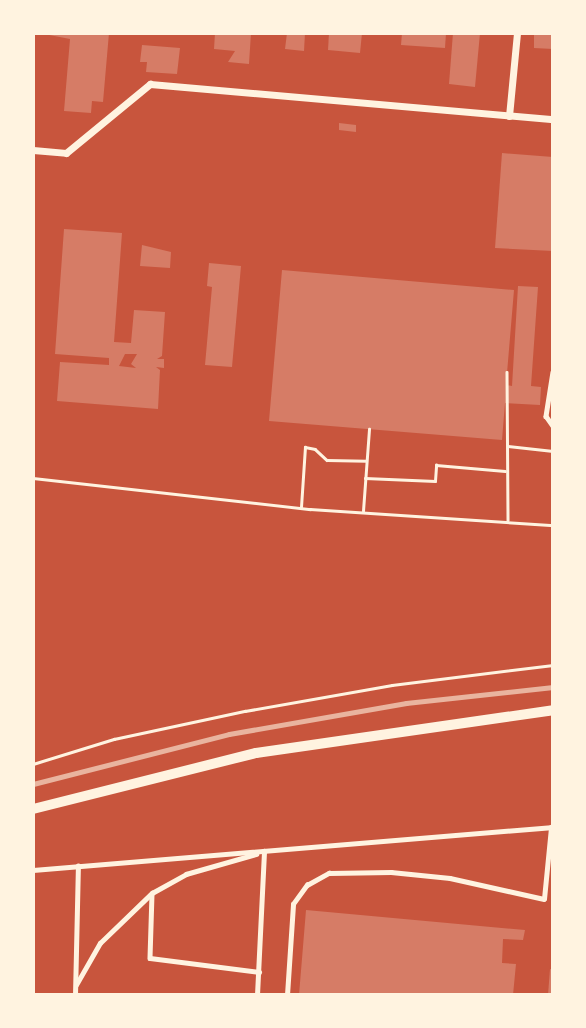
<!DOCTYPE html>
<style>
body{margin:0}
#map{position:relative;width:586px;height:1028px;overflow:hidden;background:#c8553d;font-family:"Times New Roman",serif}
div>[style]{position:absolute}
.building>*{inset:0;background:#d67c66}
.path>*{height:2.5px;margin:-1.25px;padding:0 1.25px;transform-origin:1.25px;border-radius:1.25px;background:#fff3e0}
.service>*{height:4.5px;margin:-2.25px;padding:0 2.25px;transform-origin:2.25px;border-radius:2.25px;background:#fff3e0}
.minor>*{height:7px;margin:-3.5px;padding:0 3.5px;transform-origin:3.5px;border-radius:3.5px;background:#fff3e0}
.tertiary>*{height:10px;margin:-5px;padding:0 5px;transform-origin:5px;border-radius:5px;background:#fff3e0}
.rail>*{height:5px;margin:-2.5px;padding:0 2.5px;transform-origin:2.5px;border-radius:2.5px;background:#e9b49f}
span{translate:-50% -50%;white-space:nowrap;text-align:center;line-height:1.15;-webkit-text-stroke:7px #fff3e0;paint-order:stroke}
.frame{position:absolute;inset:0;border:35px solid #fff3e0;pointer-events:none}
</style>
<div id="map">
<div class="building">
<div style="clip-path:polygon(39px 33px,109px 33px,103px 102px,92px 101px,91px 113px,64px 111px,70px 39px)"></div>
<div style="clip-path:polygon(215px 33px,251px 33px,249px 64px,228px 62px,235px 51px,214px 49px)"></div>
<div style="clip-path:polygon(287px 33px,305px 33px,304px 51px,285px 49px)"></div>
<div style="clip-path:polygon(329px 33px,362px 33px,360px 53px,328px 50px)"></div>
<div style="clip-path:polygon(402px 33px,446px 33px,445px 48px,401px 45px)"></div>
<div style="clip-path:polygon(453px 33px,480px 33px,475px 87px,449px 84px)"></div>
<div style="clip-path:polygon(534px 33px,553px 33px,553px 49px,534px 48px)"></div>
<div style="clip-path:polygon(142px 45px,180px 48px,177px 74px,146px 72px,147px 62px,140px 62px)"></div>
<div style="clip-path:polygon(339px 123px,356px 125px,356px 132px,339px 130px)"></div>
<div style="clip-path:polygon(502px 153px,553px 157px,553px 251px,495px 248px)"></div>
<div style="clip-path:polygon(evenodd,64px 229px,122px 233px,114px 342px,131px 343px,134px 310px,165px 312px,162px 356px,157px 359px,164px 359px,164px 368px,156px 367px,160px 370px,158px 409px,57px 401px,60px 362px,109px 365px,109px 358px,55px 354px,64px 229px,125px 354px,137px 354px,131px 364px,136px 368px,119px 366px,125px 354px)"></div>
<div style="clip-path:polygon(142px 245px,171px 252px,170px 268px,140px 266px)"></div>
<div style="clip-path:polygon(209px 263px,241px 266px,232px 367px,205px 365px,212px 287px,207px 286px)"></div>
<div style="clip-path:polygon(282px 270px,514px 290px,506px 385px,512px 386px,518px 286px,538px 287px,531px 386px,541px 387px,540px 405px,505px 403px,502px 440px,269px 421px)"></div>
<div style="clip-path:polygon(306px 910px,525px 930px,523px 940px,503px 939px,502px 963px,516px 964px,513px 995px,299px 995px)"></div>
<div style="clip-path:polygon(550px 969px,553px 970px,553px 995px,548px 995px)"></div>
</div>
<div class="path">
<div style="left:507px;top:372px;width:148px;rotate:89.6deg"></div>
<div style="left:508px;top:446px;width:45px;rotate:6.3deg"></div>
<div style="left:33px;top:478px;width:279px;rotate:6.4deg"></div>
<div style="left:310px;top:509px;width:244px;rotate:3.8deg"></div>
<div style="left:365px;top:478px;width:70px;rotate:2.5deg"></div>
<div style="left:435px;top:481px;width:16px;rotate:-86deg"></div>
<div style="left:436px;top:465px;width:69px;rotate:5deg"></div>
<div style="left:301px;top:507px;width:60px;rotate:-86.2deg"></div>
<div style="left:305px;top:447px;width:10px;rotate:11deg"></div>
<div style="left:315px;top:449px;width:16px;rotate:43deg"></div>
<div style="left:327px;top:460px;width:39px;rotate:1deg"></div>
<div style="left:363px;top:511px;width:82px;rotate:-85.8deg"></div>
<div style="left:33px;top:764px;width:85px;rotate:-17.2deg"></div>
<div style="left:114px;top:739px;width:134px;rotate:-12.1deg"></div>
<div style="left:245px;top:711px;width:149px;rotate:-10deg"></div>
<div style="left:392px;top:685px;width:162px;rotate:-7.1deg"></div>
</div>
<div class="service">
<div style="left:553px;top:372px;width:45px;rotate:99deg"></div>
<div style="left:546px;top:416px;width:12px;rotate:55deg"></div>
<div style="left:33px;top:870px;width:522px;rotate:-4.73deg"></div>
<div style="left:152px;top:894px;width:64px;rotate:91.8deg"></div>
<div style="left:150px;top:958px;width:110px;rotate:7.3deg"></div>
<div style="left:76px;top:985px;width:48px;rotate:-60.3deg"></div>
<div style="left:100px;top:943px;width:72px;rotate:-43.9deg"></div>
<div style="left:152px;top:893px;width:39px;rotate:-29deg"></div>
<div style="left:186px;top:874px;width:73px;rotate:-15.9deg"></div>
<div style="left:75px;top:995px;width:129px;rotate:-88.7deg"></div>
<div style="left:257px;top:995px;width:144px;rotate:-87.2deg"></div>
<div style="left:287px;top:995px;width:91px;rotate:-86.2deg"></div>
<div style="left:293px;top:904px;width:24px;rotate:-54deg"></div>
<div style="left:307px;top:885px;width:25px;rotate:-29deg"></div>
<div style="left:329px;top:873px;width:62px;rotate:-0.9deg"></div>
<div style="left:391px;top:872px;width:59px;rotate:5.8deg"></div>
<div style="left:450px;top:878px;width:96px;rotate:12.6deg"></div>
<div style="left:544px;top:899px;width:72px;rotate:-84.4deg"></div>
</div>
<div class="minor">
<div style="left:509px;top:116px;width:83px;rotate:-84.5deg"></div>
<div style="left:33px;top:150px;width:33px;rotate:5deg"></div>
<div style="left:66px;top:153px;width:109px;rotate:-39.4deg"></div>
<div style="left:150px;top:84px;width:405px;rotate:5deg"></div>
</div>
<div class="tertiary">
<div style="left:33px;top:809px;width:230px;rotate:-14.1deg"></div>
<div style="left:256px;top:753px;width:300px;rotate:-8.2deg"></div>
</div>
<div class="rail">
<div style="left:33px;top:784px;width:202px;rotate:-14.3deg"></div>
<div style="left:229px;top:734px;width:180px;rotate:-9.9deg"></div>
<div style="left:406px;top:703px;width:148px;rotate:-6.2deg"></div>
</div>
<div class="frame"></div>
</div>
